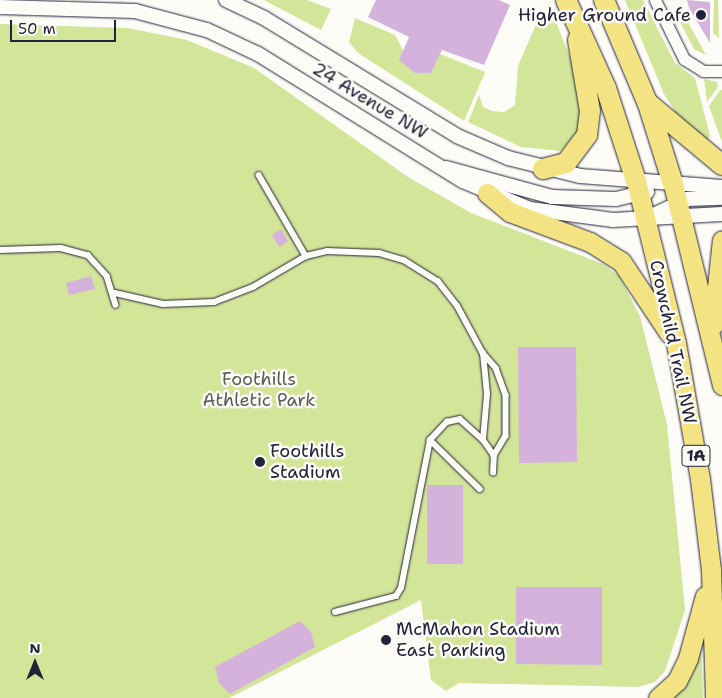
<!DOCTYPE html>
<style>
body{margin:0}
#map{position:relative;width:722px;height:698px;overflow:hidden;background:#fdfcf7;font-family:"Shantell Sans",sans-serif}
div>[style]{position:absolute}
.green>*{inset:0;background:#d3e599}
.building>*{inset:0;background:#d4b2dc}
.roads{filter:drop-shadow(0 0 1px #22223b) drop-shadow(0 0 1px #22223b)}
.service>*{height:5.5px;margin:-2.75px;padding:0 2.75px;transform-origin:2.75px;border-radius:2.75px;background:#fdfcf7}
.minor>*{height:11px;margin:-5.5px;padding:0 5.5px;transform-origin:5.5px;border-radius:5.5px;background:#fdfcf7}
.tertiary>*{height:14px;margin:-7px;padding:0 7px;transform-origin:7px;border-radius:7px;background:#fdfcf7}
.trunk>*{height:19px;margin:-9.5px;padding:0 9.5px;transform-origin:9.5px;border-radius:9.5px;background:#f4e382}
.motorway>*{height:20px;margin:-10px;padding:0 10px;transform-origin:10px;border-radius:10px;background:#f4e382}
.dots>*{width:14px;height:14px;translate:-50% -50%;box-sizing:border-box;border:2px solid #fdfcf7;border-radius:50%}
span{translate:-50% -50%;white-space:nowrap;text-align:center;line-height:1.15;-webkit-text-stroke:5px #fdfcf7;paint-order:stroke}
.shield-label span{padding:1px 4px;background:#fdfcf7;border:1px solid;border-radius:4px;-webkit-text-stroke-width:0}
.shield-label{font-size:16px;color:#22223b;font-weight:700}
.poi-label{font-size:18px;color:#22223b}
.right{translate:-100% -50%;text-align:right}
.left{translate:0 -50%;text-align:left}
.street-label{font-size:18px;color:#22223b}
.park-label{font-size:18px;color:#575c57}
.north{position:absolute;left:10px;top:638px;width:50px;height:50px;-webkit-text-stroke:4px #fdfcf7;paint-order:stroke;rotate:0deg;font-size:14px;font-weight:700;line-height:20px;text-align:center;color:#22223b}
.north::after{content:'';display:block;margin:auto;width:18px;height:22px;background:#22223b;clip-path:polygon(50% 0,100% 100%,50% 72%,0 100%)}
.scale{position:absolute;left:10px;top:20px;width:106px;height:22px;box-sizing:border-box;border:2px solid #22223b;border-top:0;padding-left:6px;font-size:15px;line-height:18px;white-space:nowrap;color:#22223b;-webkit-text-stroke:4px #fdfcf7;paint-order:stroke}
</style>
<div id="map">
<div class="green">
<div style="clip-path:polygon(264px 0,307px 0,331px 9px,321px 30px)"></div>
<div style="clip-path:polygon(625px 0,643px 0,675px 63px,695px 78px,710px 136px,707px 141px,679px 118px,664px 94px)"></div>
<div style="clip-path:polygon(714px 0,718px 0,719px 38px,713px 33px)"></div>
<div style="clip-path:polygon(551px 9px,583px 91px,582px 133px,575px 134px,561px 151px,521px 147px,468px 122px,479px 95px,483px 107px,492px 111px,504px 112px,515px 105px,518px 66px,540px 15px)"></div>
<div style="clip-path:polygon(682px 11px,689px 24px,706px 55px,694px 49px,680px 22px)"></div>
<div style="clip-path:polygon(355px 18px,395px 35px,415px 73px,431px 73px,440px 54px,485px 72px,464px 121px,358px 53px,349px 42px)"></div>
<div style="clip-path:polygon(0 24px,128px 28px,187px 40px,254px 68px,408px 177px,471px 213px,603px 264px,619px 276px,640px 316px,667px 425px,685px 610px,665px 671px,655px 682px,638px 687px,459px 683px,446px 691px,431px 680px,421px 600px,229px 698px,0 698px)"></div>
<div style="clip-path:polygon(704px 79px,717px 82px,718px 87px,707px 102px)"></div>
<div style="clip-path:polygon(720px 90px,722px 90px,722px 142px,709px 106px)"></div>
<div style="clip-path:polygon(701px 642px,703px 698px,672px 698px)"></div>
</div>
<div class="building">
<div style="clip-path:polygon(376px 0,499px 0,510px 5px,484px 65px,442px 50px,431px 73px,415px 73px,399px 60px,409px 37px,368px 17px)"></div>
<div style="clip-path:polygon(687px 0,710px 2px,710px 43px,689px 8px)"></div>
<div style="clip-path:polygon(281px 229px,288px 241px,279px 247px,272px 235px)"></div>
<div style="clip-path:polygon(91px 276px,95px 289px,69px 295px,66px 283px)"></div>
<div style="clip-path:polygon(518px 347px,576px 347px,577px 462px,519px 463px)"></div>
<div style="clip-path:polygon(427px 485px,463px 485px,463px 564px,427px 564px)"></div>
<div style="clip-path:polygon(516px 587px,602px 587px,602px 665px,516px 664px)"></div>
<div style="clip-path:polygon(300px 621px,311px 632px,315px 647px,230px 694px,219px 683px,215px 667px)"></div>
</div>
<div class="roads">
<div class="service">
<div style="left:259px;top:175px;width:94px;rotate:59.9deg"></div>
<div style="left:0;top:250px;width:61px;rotate:-1.9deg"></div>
<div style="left:61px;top:248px;width:28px;rotate:15deg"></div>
<div style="left:88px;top:255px;width:28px;rotate:48deg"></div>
<div style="left:107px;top:276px;width:30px;rotate:73deg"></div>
<div style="left:115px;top:293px;width:49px;rotate:12.9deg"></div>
<div style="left:163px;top:304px;width:51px;rotate:-2.2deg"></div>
<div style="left:214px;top:302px;width:42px;rotate:-21deg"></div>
<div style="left:253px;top:287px;width:61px;rotate:-30.3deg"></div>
<div style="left:306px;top:256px;width:22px;rotate:-13deg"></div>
<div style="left:327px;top:251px;width:52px;rotate:2.2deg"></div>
<div style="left:379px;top:253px;width:26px;rotate:16deg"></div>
<div style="left:404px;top:260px;width:40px;rotate:32deg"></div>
<div style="left:438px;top:281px;width:31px;rotate:52deg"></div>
<div style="left:457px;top:305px;width:55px;rotate:61.6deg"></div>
<div style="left:430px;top:440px;width:70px;rotate:44.4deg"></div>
<div style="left:493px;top:473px;width:17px;rotate:-87deg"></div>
<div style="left:494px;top:456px;width:19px;rotate:-125deg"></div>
<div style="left:483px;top:440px;width:46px;rotate:-85deg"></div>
<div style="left:487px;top:394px;width:41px;rotate:-95.6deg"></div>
<div style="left:483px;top:353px;width:20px;rotate:49deg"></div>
<div style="left:496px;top:368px;width:29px;rotate:70deg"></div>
<div style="left:506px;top:395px;width:41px;rotate:90deg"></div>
<div style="left:506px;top:436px;width:23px;rotate:121deg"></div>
<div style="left:335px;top:612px;width:63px;rotate:-14.7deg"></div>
<div style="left:396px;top:596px;width:9px;rotate:-58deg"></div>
<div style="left:401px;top:588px;width:151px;rotate:-78.9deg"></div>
<div style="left:430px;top:440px;width:25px;rotate:-47deg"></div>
<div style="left:447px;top:422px;width:13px;rotate:-13deg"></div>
<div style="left:460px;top:419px;width:31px;rotate:42deg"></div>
</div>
<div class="minor">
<div style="left:655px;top:0;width:66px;rotate:63.8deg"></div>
<div style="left:684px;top:59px;width:22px;rotate:32deg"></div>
<div style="left:703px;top:71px;width:19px"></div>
</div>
<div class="tertiary">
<div style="left:226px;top:0;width:42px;rotate:25.3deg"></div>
<div style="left:264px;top:18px;width:226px;rotate:31.4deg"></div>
<div style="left:457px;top:136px;width:56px;rotate:23.3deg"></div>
<div style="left:508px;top:158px;width:74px;rotate:14deg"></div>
<div style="left:580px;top:176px;width:142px;rotate:4.4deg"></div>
<div style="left:0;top:7px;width:135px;rotate:1.7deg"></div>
<div style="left:135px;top:11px;width:74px;rotate:14.8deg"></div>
<div style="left:207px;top:30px;width:56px;rotate:25.2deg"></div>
<div style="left:258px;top:54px;width:241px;rotate:31.8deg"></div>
<div style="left:463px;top:181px;width:73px;rotate:22.7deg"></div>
<div style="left:530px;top:209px;width:84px;rotate:7.5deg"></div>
<div style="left:613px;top:220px;width:109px;rotate:-3.2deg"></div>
<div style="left:446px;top:168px;width:110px;rotate:15.3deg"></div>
<div style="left:552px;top:197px;width:64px;rotate:1.8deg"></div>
<div style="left:616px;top:199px;width:32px;rotate:-13deg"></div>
<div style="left:651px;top:216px;width:41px;rotate:-24.7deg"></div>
<div style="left:688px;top:199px;width:34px;rotate:-2deg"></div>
</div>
<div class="trunk">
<div style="left:636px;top:181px;width:167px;rotate:76.1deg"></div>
<div style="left:676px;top:343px;width:138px;rotate:80deg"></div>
<div style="left:700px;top:479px;width:92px;rotate:83.1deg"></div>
<div style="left:711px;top:570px;width:128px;rotate:88.2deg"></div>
<div style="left:673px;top:184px;width:207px;rotate:76.3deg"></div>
<div style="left:487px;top:193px;width:30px;rotate:40deg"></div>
<div style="left:510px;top:212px;width:85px;rotate:20.6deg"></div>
<div style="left:590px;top:242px;width:36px;rotate:32deg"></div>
<div style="left:621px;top:261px;width:87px;rotate:56.3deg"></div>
<div style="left:713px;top:325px;width:85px;rotate:-84deg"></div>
<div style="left:658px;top:698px;width:25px;rotate:-42deg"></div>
<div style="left:677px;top:681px;width:25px;rotate:-64deg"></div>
<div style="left:688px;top:658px;width:64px;rotate:-74.7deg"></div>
</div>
<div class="motorway">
<div style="left:566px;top:0;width:97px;rotate:65.6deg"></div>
<div style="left:606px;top:88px;width:98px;rotate:72.1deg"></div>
<div style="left:604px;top:0;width:113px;rotate:67.1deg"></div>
<div style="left:648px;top:104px;width:84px;rotate:72.6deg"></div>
<div style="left:649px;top:104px;width:95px;rotate:39.9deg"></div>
<div style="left:543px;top:169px;width:24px;rotate:-15deg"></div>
<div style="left:566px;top:163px;width:35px;rotate:-53deg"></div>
<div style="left:587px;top:135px;width:24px;rotate:-83deg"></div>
<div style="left:590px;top:111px;width:72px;rotate:-99.6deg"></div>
</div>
</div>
<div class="dots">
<div style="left:701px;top:15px;background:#22223b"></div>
<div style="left:260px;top:462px;background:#22223b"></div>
<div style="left:386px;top:640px;background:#22223b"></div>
</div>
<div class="shield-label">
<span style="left:696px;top:456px">1A</span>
</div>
<div class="poi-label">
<span class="right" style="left:691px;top:15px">Higher Ground Cafe</span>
<span class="left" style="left:270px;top:462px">Foothills<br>Stadium</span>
<span class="left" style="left:396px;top:640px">McMahon Stadium<br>East Parking</span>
</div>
<div class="street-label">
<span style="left:370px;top:101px;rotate:31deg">24 Avenue NW</span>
<span style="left:673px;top:342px;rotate:78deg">Crowchild Trail NW</span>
</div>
<div class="park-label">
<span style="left:259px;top:390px">Foothills<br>Athletic Park</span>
</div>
<div class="north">N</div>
<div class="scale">50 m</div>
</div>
